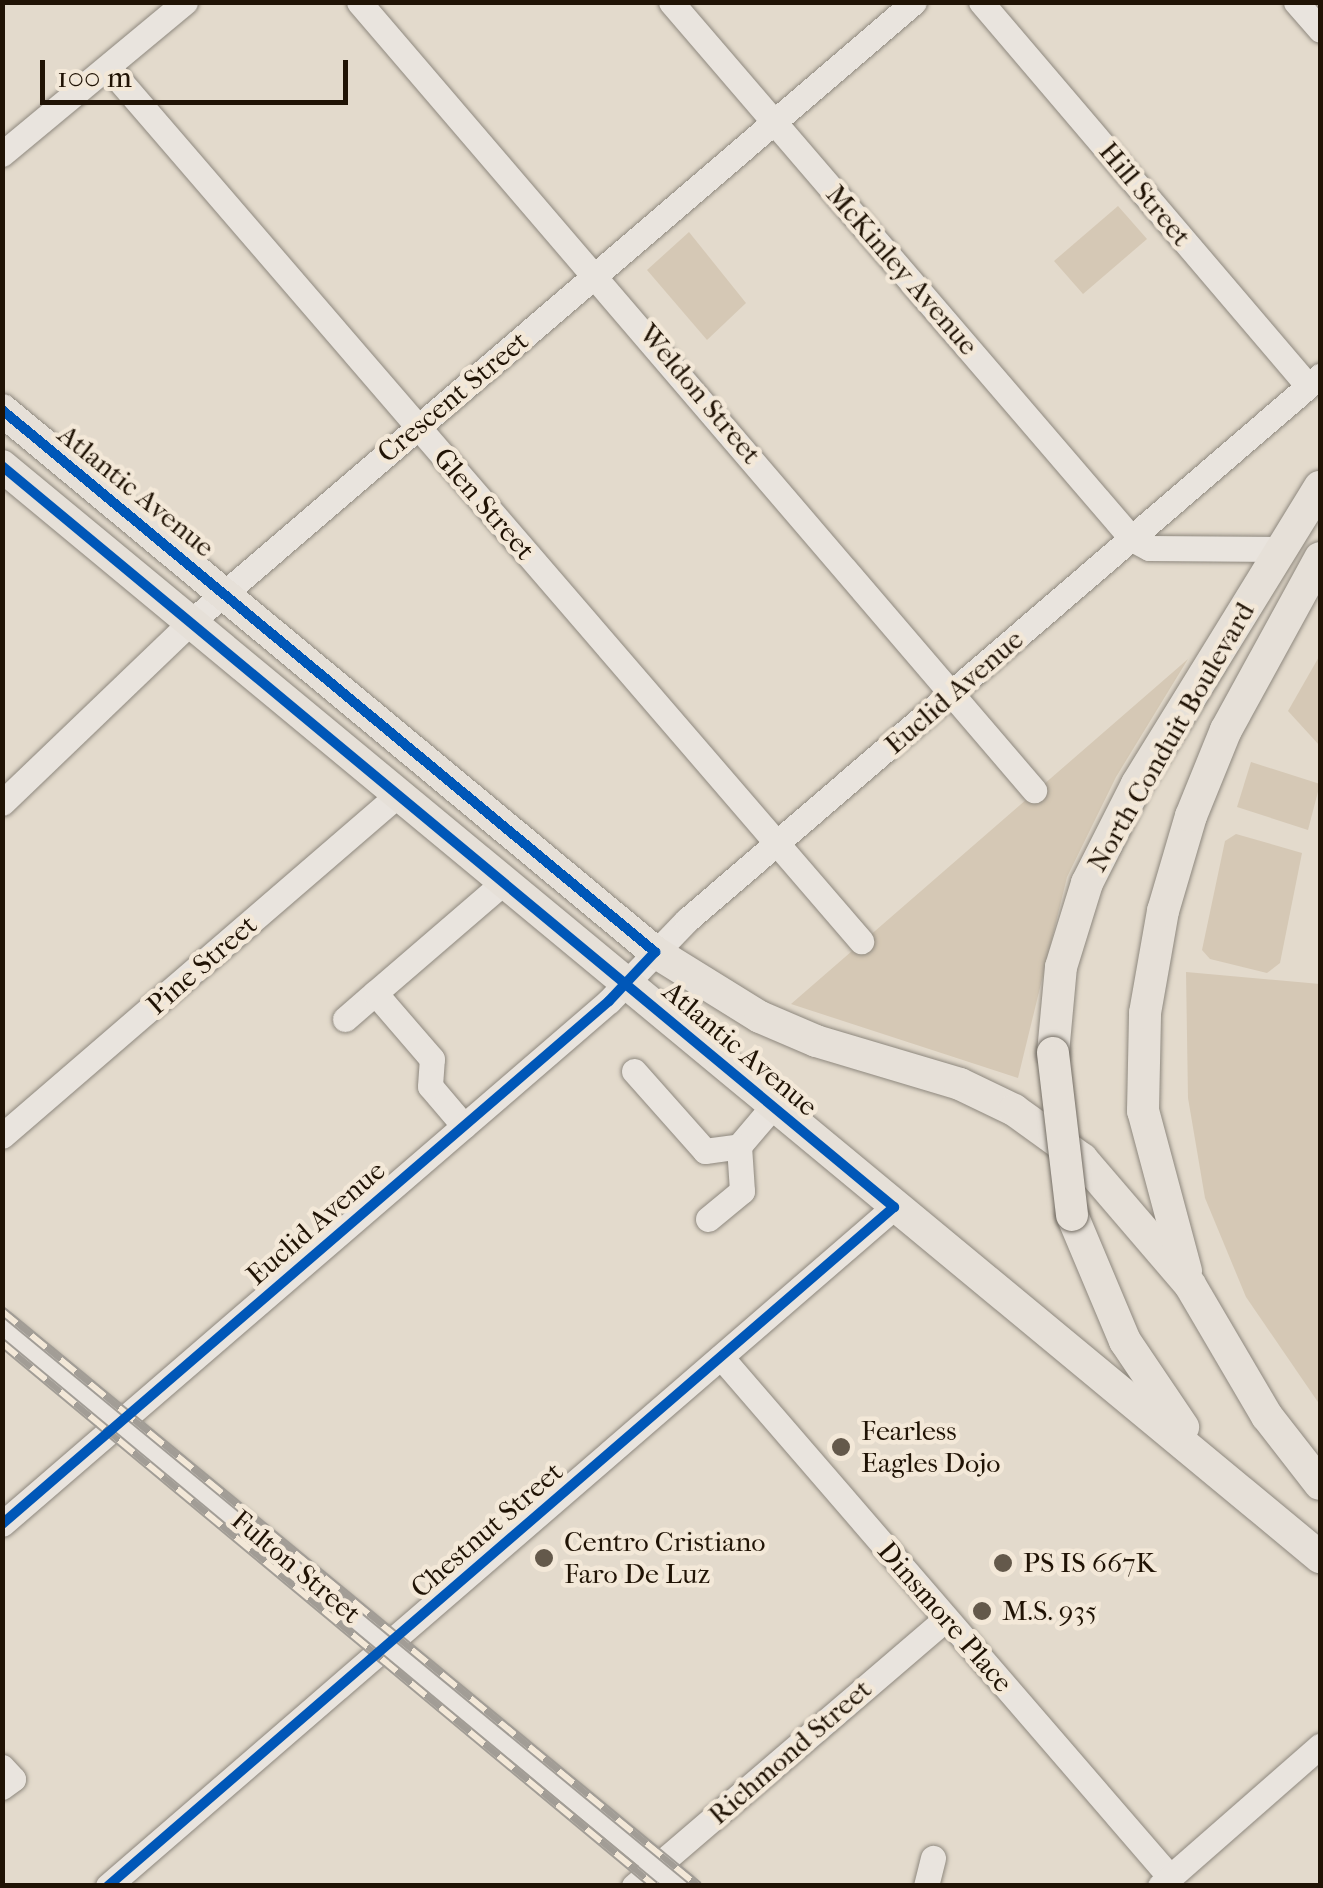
<!DOCTYPE html>
<style>
body{margin:0}
#map{position:relative;width:1323px;height:1888px;overflow:hidden;background:#e3dacc;font-family:"IM FELL French Canon",serif}
div>[style]{position:absolute}
.green>*{inset:0;background:#d5c8b5}
.roads{filter:drop-shadow(0 0 2px #8e887e) drop-shadow(0 0 2px #8e887e)}
.minor>*{height:25px;margin:-12.5px;padding:0 12.5px;transform-origin:12.5px;border-radius:12.5px;background:#e9e4de}
.major>*{height:32px;margin:-16px;padding:0 16px;transform-origin:16px;border-radius:16px;background:#e6e0d8}
.rail>*{height:10px;margin-top:-5px;transform-origin:0;background:repeating-linear-gradient(90deg,#f3e8d8 0 19px,#a29d96 0 38px);box-sizing:border-box;border-block:2px solid #a29d96}
.bridges{filter:drop-shadow(0 0 2px #736d64) drop-shadow(0 0 2px #736d64)}
.major-bridge>*{height:32px;margin:-16px;padding:0 16px;transform-origin:16px;border-radius:16px;background:#e6e0d8}
.cycleway>*{height:10px;margin:-5px;padding:0 5px;transform-origin:5px;border-radius:5px;background:#0057b8}
.dots>*{width:28px;height:28px;translate:-50% -50%;box-sizing:border-box;border:5px solid #f3e8d8;border-radius:50%}
span{translate:-50% -50%;white-space:nowrap;text-align:center;line-height:1.15;-webkit-text-stroke:9px #f3e8d8;paint-order:stroke}
.street-label{font-size:28px;color:#201305}
.poi-label{font-size:28px;color:#201305}
.left{translate:0 -50%;text-align:left}
.frame{position:absolute;inset:0;border:5px solid #201305;pointer-events:none}
.scale{position:absolute;left:40px;top:60px;width:308px;height:45px;box-sizing:border-box;border:5px solid #201305;border-top:0;padding-left:12px;font-size:30px;line-height:35px;white-space:nowrap;color:#201305;-webkit-text-stroke:8px #f3e8d8;paint-order:stroke}
</style>
<div id="map">
<div class="green">
<div style="clip-path:polygon(1118px 206px,1147px 239px,1083px 294px,1054px 261px)"></div>
<div style="clip-path:polygon(689px 232px,746px 303px,707px 340px,647px 270px)"></div>
<div style="clip-path:polygon(1320px 655px,1320px 746px,1288px 711px)"></div>
<div style="clip-path:polygon(1188px 659px,1116px 777px,1067px 877px,1018px 1078px,791px 1004px)"></div>
<div style="clip-path:polygon(1251px 762px,1320px 784px,1308px 830px,1237px 807px)"></div>
<div style="clip-path:polygon(1236px 834px,1302px 853px,1280px 963px,1267px 973px,1210px 959px,1202px 950px,1225px 841px)"></div>
<div style="clip-path:polygon(1186px 972px,1320px 984px,1320px 1405px,1246px 1297px,1205px 1198px,1188px 1098px)"></div>
</div>
<div class="roads">
<div class="minor">
<div style="left:359px;top:2px;width:1038px;rotate:49.42deg"></div>
<div style="left:671px;top:2px;width:708px;rotate:49.35deg"></div>
<div style="left:1132px;top:539px;width:19px;rotate:28deg"></div>
<div style="left:1149px;top:548px;width:132px;rotate:0.4deg"></div>
<div style="left:981px;top:2px;width:504px;rotate:49.58deg"></div>
<div style="left:1296px;top:2px;width:37px;rotate:49deg"></div>
<div style="left:108px;top:67px;width:1154px;rotate:49.25deg"></div>
<div style="left:2px;top:154px;width:238px;rotate:-39.7deg"></div>
<div style="left:2px;top:803px;width:263px;rotate:-43.8deg"></div>
<div style="left:192px;top:621px;width:951px;rotate:-40.61deg"></div>
<div style="left:345px;top:1019px;width:40px;rotate:-41deg"></div>
<div style="left:634px;top:1071px;width:107px;rotate:48.4deg"></div>
<div style="left:705px;top:1151px;width:34px;rotate:-8deg"></div>
<div style="left:739px;top:1146px;width:52px;rotate:-49.6deg"></div>
<div style="left:464px;top:1126px;width:52px;rotate:-130.4deg"></div>
<div style="left:430px;top:1086px;width:27px;rotate:-86deg"></div>
<div style="left:432px;top:1059px;width:87px;rotate:-130.8deg"></div>
<div style="left:375px;top:993px;width:172px;rotate:-40.7deg"></div>
<div style="left:2px;top:1136px;width:525px;rotate:-40.76deg"></div>
<div style="left:708px;top:1219px;width:44px;rotate:-39.5deg"></div>
<div style="left:742px;top:1191px;width:45px;rotate:-93.8deg"></div>
<div style="left:2px;top:1324px;width:883px;rotate:39.53deg"></div>
<div style="left:721px;top:1357px;width:687px;rotate:49.19deg"></div>
<div style="left:2px;top:1524px;width:801px;rotate:-40.75deg"></div>
<div style="left:609px;top:1001px;width:112px;rotate:-46.1deg"></div>
<div style="left:687px;top:920px;width:835px;rotate:-40.68deg"></div>
<div style="left:2px;top:1767px;width:16px;rotate:47deg"></div>
<div style="left:13px;top:1779px;width:14px;rotate:144deg"></div>
<div style="left:108px;top:1886px;width:1039px;rotate:-40.82deg"></div>
<div style="left:634px;top:1886px;width:411px;rotate:-40.6deg"></div>
<div style="left:926px;top:1886px;width:29px;rotate:-76deg"></div>
<div style="left:1160px;top:1886px;width:213px;rotate:-41.2deg"></div>
</div>
<div class="major">
<div style="left:2px;top:410px;width:849px;rotate:39.69deg"></div>
<div style="left:655px;top:952px;width:123px;rotate:31.8deg"></div>
<div style="left:760px;top:1017px;width:61px;rotate:23.2deg"></div>
<div style="left:816px;top:1041px;width:150px;rotate:16.6deg"></div>
<div style="left:960px;top:1084px;width:60px;rotate:25.7deg"></div>
<div style="left:1014px;top:1110px;width:84px;rotate:35.8deg"></div>
<div style="left:1082px;top:1159px;width:166px;rotate:49.4deg"></div>
<div style="left:1190px;top:1285px;width:152px;rotate:59.6deg"></div>
<div style="left:1267px;top:1416px;width:86px;rotate:52.1deg"></div>
<div style="left:2px;top:466px;width:1711px;rotate:39.62deg"></div>
<div style="left:1053px;top:1053px;width:86px;rotate:-84.7deg"></div>
<div style="left:1061px;top:967px;width:88px;rotate:-72.8deg"></div>
<div style="left:1087px;top:883px;width:111px;rotate:-63.2deg"></div>
<div style="left:1137px;top:784px;width:349px;rotate:-58.4deg"></div>
<div style="left:1072px;top:1215px;width:137px;rotate:67.2deg"></div>
<div style="left:1125px;top:1341px;width:104px;rotate:56deg"></div>
<div style="left:1186px;top:1271px;width:166px;rotate:-105deg"></div>
<div style="left:1143px;top:1111px;width:98px;rotate:-88.8deg"></div>
<div style="left:1145px;top:1013px;width:104px;rotate:-80deg"></div>
<div style="left:1163px;top:911px;width:99px;rotate:-73.6deg"></div>
<div style="left:1191px;top:816px;width:93px;rotate:-67.9deg"></div>
<div style="left:1226px;top:730px;width:196px;rotate:-61.3deg"></div>
</div>
</div>
<div class="rail">
<div style="left:2px;top:1311px;width:903px;rotate:39.56deg"></div>
<div style="left:2px;top:1343px;width:849px;rotate:39.75deg"></div>
</div>
<div class="bridges">
<div class="major-bridge">
<div style="left:1053px;top:1053px;width:163px;rotate:83.3deg"></div>
</div>
</div>
<div class="cycleway">
<div style="left:2px;top:410px;width:849px;rotate:39.69deg"></div>
<div style="left:655px;top:952px;width:67px;rotate:133.2deg"></div>
<div style="left:609px;top:1001px;width:801px;rotate:139.25deg"></div>
<div style="left:2px;top:466px;width:1160px;rotate:39.72deg"></div>
<div style="left:894px;top:1207px;width:1039px;rotate:139.18deg"></div>
</div>
<div class="dots">
<div style="left:841px;top:1447px;background:#64594b"></div>
<div style="left:544px;top:1558px;background:#64594b"></div>
<div style="left:1003px;top:1563px;background:#64594b"></div>
<div style="left:982px;top:1611px;background:#64594b"></div>
</div>
<div class="street-label">
<span style="left:1145px;top:194px;rotate:50deg">Hill Street</span>
<span style="left:902px;top:270px;rotate:49deg">McKinley Avenue</span>
<span style="left:700px;top:394px;rotate:50deg">Weldon Street</span>
<span style="left:453px;top:397px;rotate:-40deg">Crescent Street</span>
<span style="left:136px;top:491px;rotate:39deg">Atlantic Avenue</span>
<span style="left:484px;top:504px;rotate:49deg">Glen Street</span>
<span style="left:954px;top:692px;rotate:-41deg">Euclid Avenue</span>
<span style="left:1171px;top:737px;rotate:-60deg">North Conduit Boulevard</span>
<span style="left:202px;top:965px;rotate:-41deg">Pine Street</span>
<span style="left:740px;top:1049px;rotate:40deg">Atlantic Avenue</span>
<span style="left:316px;top:1223px;rotate:-41deg">Euclid Avenue</span>
<span style="left:487px;top:1530px;rotate:-41deg">Chestnut Street</span>
<span style="left:296px;top:1567px;rotate:40deg">Fulton Street</span>
<span style="left:945px;top:1617px;rotate:49deg">Dinsmore Place</span>
<span style="left:790px;top:1752px;rotate:-41deg">Richmond Street</span>
</div>
<div class="poi-label">
<span class="left" style="left:861px;top:1447px">Fearless<br>Eagles Dojo</span>
<span class="left" style="left:564px;top:1558px">Centro Cristiano<br>Faro De Luz</span>
<span class="left" style="left:1023px;top:1563px">PS IS 667K</span>
<span class="left" style="left:1002px;top:1611px">M.S. 935</span>
</div>
<div class="frame"></div>
<div class="scale">100 m</div>
</div>
